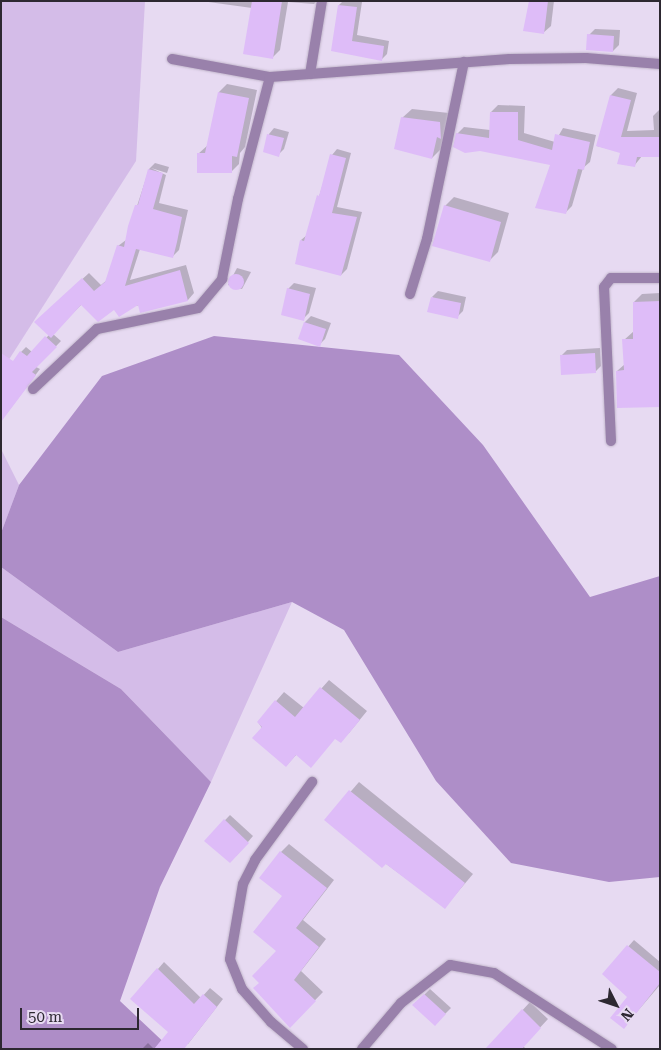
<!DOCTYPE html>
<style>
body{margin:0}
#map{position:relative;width:661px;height:1050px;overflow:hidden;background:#e7daf2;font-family:"Roboto Serif",serif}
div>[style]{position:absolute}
.green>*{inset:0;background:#d4bce8}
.forest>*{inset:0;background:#ae8dc7}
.water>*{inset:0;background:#ae8ec8}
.shadow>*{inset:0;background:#0003}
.building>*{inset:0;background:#debcf8}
.round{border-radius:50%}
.roads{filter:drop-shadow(0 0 1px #c2b6cb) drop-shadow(0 0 1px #c2b6cb)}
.minor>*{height:10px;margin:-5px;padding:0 5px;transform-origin:5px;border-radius:5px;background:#9981ab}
span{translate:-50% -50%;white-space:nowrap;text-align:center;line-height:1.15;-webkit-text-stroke:4px #e7daf2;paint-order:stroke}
.frame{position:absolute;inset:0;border:2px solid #2d2831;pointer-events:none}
.north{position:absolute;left:591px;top:980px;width:50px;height:50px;-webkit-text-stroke:4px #e7daf2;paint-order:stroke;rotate:131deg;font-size:14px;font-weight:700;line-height:20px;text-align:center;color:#2d2831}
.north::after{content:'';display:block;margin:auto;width:18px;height:22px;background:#2d2831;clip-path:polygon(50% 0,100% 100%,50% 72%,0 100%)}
.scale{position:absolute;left:20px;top:1008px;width:119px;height:22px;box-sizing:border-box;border:2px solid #2d2831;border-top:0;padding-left:6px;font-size:15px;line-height:18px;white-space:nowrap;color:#2d2831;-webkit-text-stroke:4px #e7daf2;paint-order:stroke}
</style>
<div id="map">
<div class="green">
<div style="clip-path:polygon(1px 1px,145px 1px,136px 161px,1px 372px)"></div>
<div style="clip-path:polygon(1px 449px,19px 485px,1px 533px)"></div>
<div style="clip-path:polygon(1px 567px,118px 652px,292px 602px,211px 782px,121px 689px,1px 617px)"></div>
</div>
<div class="forest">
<div style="clip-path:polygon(1px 617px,121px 689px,211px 782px,160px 887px,120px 1001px,171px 1049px,1px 1049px)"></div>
</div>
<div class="water">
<div style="clip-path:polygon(214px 336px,399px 355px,483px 445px,590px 597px,660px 576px,660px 877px,609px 882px,511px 863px,436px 781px,344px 630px,292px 602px,118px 652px,1px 567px,1px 533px,19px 485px,102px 376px)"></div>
</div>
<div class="shadow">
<div style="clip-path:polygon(201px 1px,317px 1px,314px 4px,288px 2px,280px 50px,272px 58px,252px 8px)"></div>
<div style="clip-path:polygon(343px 1px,362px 2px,357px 35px,389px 41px,387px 54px,381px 60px,332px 50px,339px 5px)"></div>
<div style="clip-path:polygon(530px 1px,554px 1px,551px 26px,543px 33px)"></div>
<div style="clip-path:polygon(595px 29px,620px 30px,619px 45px,613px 51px,589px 35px)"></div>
<div style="clip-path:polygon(227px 84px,257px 90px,245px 147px,240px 153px,239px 164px,231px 172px,198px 154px,208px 145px,219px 92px)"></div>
<div style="clip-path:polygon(618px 88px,637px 93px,627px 131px,654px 130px,653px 116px,660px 109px,660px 155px,642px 156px,634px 166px,621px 152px,597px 146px,611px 95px)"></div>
<div style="clip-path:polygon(498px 105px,525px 106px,524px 133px,555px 142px,563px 128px,596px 135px,590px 162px,583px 168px,572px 206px,565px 213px,551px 164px,457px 134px,464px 127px,490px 130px,491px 112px)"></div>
<div style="clip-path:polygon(412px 109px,449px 113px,441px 149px,432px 158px,402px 118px)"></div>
<div style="clip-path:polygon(274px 128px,289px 132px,284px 149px,278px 155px,264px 151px,269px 134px)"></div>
<div style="clip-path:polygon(337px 149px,351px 153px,337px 207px,362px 212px,347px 269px,341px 275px,301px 240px,307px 235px,332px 155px)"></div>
<div style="clip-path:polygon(155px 163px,169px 167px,167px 173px,151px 168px,166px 175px,159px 203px,188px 210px,179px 250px,172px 257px,140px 249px,130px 280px,186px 265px,194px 293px,188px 300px,114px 308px,82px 304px,53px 334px,61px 341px,36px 367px,40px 369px,7px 413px,21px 352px,26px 347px,32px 352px,49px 335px,42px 316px,89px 273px,101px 285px,107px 280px,118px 246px,126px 240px,149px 169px)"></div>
<div style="clip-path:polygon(454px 197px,509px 213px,498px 252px,489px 261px,445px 206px)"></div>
<div style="clip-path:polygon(237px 268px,251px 272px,242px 289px,228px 285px)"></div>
<div style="clip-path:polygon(294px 283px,316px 288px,309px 313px,303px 319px,288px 289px)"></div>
<div style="clip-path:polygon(438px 291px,466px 297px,463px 311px,457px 317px,432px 297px)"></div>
<div style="clip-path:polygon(660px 293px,660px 406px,617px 371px,625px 364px,624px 340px,634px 331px,634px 302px,642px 294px)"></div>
<div style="clip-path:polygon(311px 316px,331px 323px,325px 339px,319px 345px,300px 339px,305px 322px)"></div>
<div style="clip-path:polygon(600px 348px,601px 366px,595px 372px,561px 356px,567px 350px)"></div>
<div style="clip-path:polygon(329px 680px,367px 711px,349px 733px,297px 754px,286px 766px,258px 722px,284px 692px,304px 708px)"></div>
<div style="clip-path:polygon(359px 782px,473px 874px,445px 907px,326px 820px)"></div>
<div style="clip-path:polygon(230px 815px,253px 836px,236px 856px,206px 840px)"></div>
<div style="clip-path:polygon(289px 844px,334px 880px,303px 920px,326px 939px,301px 971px,323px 992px,290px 1026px,260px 982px,278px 951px,284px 896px,281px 852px)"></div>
<div style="clip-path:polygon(634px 940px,660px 962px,660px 985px,624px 1027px,629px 997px,604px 974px)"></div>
<div style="clip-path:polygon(164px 962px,201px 998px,210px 988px,223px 999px,188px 1044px,170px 1031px,158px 969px)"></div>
<div style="clip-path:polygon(430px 989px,451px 1008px,441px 1018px,414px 1005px)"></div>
<div style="clip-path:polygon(530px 1002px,548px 1019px,523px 1046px,526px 1049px,487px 1049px)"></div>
<div style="clip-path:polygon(148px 1043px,154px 1049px,142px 1049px)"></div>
</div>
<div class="building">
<div style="clip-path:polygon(252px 1px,282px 1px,273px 59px,243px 54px)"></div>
<div style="clip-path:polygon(529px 1px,548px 1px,544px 34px,523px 31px)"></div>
<div style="clip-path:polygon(338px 5px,357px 7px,352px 41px,384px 46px,382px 61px,331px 51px)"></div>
<div style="clip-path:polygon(587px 34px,614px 36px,613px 52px,586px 50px)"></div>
<div style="clip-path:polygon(218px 92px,249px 98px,237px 157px,232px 156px,232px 173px,197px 173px,197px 153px,205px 153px)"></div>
<div style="clip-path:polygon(610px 95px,631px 100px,621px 137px,660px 137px,660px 157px,637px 157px,635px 167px,617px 164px,620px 153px,596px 146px)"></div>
<div style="clip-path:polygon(490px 112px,518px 112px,518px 140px,552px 150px,555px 134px,590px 142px,584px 170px,578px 169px,566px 214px,535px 208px,550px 165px,480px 151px,465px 153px,453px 147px,456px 133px,489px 138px)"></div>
<div style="clip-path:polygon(401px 117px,440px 122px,441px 139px,437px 137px,432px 159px,394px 149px)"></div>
<div style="clip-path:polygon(267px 134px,284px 138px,279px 157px,263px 152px)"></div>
<div style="clip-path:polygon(330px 154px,346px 158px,332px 213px,357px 217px,341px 276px,295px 264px,300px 240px,304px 241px,317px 195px,319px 196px)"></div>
<div style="clip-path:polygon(148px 169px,163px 173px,153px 209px,182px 217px,177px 242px,173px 258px,136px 249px,125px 286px,180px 270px,188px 301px,140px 313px,138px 305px,119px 317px,114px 310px,98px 322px,81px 305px,51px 338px,34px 322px,82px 278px,94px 291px,105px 282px,117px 245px,124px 247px,128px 226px,135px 205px,138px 205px)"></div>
<div style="clip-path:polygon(444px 205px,501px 222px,490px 262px,432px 246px)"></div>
<div class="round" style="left:228px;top:274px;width:16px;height:16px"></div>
<div style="clip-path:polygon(287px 288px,310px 294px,304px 321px,281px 315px)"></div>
<div style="clip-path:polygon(431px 297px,461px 303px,458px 319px,427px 312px)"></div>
<div style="clip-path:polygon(660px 301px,660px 407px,617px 408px,616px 371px,624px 370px,622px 339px,633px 339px,633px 302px)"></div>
<div style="clip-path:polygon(304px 322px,326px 329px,320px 347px,298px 339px)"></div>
<div style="clip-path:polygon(45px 336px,57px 347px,32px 372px,36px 375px,34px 378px,1px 422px,1px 353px,13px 361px,20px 351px,27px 356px)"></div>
<div style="clip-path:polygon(595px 353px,596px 373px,561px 375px,560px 355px)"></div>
<div style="clip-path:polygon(320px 687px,360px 720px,341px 743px,335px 739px,311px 768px,296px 755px,286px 767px,252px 738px,262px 727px,257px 722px,275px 700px,295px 717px)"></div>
<div style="clip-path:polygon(349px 790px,465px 883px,445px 909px,386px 864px,382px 868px,324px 820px)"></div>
<div style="clip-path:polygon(224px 819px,249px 843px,230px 863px,204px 841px)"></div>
<div style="clip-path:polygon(280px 851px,327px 888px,296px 928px,319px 947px,294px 980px,316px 1001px,290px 1028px,253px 988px,259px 983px,252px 976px,276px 951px,253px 932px,282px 896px,259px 878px)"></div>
<div style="clip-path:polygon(627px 945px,660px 972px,660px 983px,624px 1029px,610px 1018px,627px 997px,602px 974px)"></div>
<div style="clip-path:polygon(157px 968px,194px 1004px,203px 994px,217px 1007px,184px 1049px,154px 1049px,168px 1032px,130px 999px)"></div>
<div style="clip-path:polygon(424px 994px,446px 1014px,435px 1026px,412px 1005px)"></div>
<div style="clip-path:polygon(522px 1009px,541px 1028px,522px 1049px,485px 1049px)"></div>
</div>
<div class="roads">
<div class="minor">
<div style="left:172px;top:59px;width:100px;rotate:10.4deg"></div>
<div style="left:270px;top:77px;width:240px;rotate:-4.3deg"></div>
<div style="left:509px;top:59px;width:77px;rotate:-0.7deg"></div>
<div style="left:586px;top:58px;width:74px;rotate:4.6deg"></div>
<div style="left:310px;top:74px;width:74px;rotate:-80.7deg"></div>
<div style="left:410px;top:294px;width:58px;rotate:-72.8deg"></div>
<div style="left:427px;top:239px;width:181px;rotate:-78.2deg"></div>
<div style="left:33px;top:389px;width:88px;rotate:-43.2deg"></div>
<div style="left:97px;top:329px;width:103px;rotate:-11.7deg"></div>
<div style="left:198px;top:308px;width:38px;rotate:-50deg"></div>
<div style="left:222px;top:279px;width:82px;rotate:-78.7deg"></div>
<div style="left:238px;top:199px;width:126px;rotate:-75.3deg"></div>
<div style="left:611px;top:441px;width:154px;rotate:-92.6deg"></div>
<div style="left:604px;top:287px;width:11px;rotate:-52deg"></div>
<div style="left:611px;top:278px;width:49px"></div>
<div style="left:303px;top:1049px;width:42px;rotate:-139.8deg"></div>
<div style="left:271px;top:1022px;width:44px;rotate:-131.3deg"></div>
<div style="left:242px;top:989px;width:32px;rotate:-112deg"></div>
<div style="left:230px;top:959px;width:76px;rotate:-80.2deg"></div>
<div style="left:243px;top:884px;width:27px;rotate:-63deg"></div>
<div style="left:255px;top:860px;width:97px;rotate:-53.8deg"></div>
<div style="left:362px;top:1049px;width:60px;rotate:-49.7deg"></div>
<div style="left:401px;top:1003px;width:62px;rotate:-37.8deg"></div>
<div style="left:450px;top:965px;width:45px;rotate:10.3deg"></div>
<div style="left:494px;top:973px;width:140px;rotate:32.8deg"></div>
</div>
</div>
<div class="frame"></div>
<div class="north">N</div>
<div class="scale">50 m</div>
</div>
